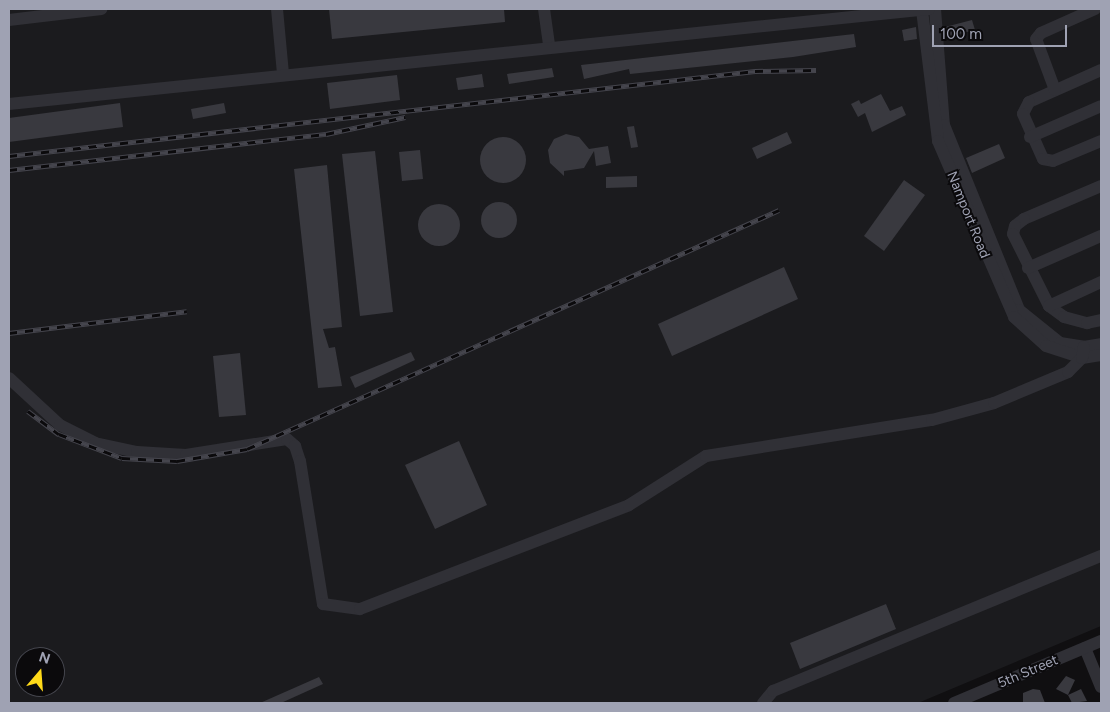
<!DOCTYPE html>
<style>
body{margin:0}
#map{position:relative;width:1110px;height:712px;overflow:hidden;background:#100f11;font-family:Figtree,sans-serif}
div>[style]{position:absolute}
.built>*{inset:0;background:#1b1b1e}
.building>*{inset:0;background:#39393f}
.round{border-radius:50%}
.minor>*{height:12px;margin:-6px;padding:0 6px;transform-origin:6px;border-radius:6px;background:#303036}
.rail>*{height:4.5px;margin-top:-2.25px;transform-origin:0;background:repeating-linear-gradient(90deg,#0b0a0c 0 8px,#45454d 0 16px);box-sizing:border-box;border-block:1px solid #45454d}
span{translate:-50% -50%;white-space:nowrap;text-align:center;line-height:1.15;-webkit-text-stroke:4px #0b0a0c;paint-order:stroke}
.street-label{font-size:14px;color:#9fa2b3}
.frame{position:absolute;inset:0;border:10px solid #9fa2b3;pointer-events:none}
.north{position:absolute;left:15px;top:647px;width:50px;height:50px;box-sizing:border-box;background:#0b0a0c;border:1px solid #46474f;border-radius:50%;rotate:18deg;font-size:14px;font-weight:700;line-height:20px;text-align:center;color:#9fa2b3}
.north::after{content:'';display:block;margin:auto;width:18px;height:22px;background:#ffda19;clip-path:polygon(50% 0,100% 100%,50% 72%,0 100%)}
.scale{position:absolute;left:932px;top:25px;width:135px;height:22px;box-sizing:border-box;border:2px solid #9fa2b3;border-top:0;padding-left:6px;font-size:15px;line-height:18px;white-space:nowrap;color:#9fa2b3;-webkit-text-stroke:4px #0b0a0c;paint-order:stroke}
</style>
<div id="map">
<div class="built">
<div style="clip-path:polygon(evenodd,9px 9px,1101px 9px,1101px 626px,918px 703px,9px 703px,9px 9px,25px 657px,55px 657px,55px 687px,25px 687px,25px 657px)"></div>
</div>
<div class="building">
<div style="clip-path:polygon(329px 9px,504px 9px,505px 22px,332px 39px)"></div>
<div style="clip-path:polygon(972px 20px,975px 30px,947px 37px,945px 27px)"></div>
<div style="clip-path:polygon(916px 27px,917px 39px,904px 41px,902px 30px)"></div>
<div style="clip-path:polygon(854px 34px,856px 47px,793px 57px,630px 74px,629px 69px,584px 79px,581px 65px)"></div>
<div style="clip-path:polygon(552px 68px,554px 77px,509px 84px,507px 74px)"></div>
<div style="clip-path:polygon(482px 74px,484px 87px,458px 90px,456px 78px)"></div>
<div style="clip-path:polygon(397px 75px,400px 100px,330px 109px,327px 83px)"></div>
<div style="clip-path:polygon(881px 94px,890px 111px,902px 106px,906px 115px,872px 132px,865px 113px,858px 117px,851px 104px,859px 100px,861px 104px)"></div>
<div style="clip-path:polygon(120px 103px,123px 127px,9px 142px,9px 118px)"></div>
<div style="clip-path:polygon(224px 103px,226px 113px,193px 119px,191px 109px)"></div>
<div style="clip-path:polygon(634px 126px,638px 147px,631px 148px,627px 127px)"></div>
<div style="clip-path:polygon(787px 132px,792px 143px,757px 159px,752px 148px)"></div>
<div style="clip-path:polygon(566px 134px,579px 137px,589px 149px,608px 146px,611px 163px,596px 166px,594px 151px,584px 168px,564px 171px,564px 176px,550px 163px,548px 150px,554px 139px)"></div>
<div class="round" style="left:480px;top:137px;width:46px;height:46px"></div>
<div style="clip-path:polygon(999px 144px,1005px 158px,972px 173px,966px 158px)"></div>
<div style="clip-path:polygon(420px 150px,423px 179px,402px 181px,399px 152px)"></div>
<div style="clip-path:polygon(375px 151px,393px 312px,360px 316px,342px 154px)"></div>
<div style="clip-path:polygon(327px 165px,342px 327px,323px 329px,329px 348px,335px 347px,342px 386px,318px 388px,294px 169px)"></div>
<div style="clip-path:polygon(637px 176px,637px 187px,606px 188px,606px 177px)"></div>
<div style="clip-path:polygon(904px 180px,925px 195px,884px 251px,864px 236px)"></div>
<div class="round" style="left:481px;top:202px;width:36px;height:36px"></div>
<div class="round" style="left:418px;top:204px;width:42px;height:42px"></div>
<div style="clip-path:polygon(784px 267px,798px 299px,672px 356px,658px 324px)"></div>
<div style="clip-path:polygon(411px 352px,415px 360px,355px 388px,350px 377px)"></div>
<div style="clip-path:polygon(240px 353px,246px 415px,219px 417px,213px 356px)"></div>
<div style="clip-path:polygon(459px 441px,487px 505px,435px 529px,405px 465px)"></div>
<div style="clip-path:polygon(886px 604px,896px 629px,800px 669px,790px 643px)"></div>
<div style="clip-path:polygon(1066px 676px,1075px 680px,1068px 695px,1056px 689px)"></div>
<div style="clip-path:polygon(319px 677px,323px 684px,281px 703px,260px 703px)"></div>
<div style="clip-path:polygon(1033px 689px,1040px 690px,1045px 703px,1023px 703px,1023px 693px)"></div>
<div style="clip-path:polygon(1081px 689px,1087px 701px,1072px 703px,1068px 695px)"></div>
</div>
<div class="minor">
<div style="left:277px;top:9px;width:65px;rotate:84.7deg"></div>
<div style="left:544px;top:9px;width:37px;rotate:82deg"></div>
<div style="left:935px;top:9px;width:116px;rotate:85.6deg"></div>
<div style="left:944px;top:125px;width:200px;rotate:67.9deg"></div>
<div style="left:1019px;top:310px;width:53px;rotate:38.8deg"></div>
<div style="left:1060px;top:343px;width:24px;rotate:9deg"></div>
<div style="left:1084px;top:347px;width:17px;rotate:-10deg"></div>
<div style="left:922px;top:10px;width:132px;rotate:83deg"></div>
<div style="left:938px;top:141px;width:192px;rotate:66.6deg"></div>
<div style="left:1014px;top:317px;width:43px;rotate:42.2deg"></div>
<div style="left:1046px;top:346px;width:38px;rotate:18deg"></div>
<div style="left:1082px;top:358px;width:19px;rotate:-9deg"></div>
<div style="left:9px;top:20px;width:93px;rotate:-6.8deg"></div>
<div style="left:1101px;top:70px;width:79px;rotate:156deg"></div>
<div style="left:1029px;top:102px;width:13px;rotate:117deg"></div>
<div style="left:1023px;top:114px;width:49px;rotate:66deg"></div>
<div style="left:1043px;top:159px;width:10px;rotate:11deg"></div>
<div style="left:1053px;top:161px;width:52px;rotate:-22.6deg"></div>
<div style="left:1055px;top:90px;width:54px;rotate:-110.4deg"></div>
<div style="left:1036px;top:39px;width:8px;rotate:-50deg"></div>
<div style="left:1041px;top:33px;width:59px;rotate:-24deg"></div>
<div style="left:9px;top:104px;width:925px;rotate:-5.9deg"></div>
<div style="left:1030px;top:137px;width:77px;rotate:-23.6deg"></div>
<div style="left:1101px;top:186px;width:84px;rotate:156.8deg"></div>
<div style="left:1024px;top:219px;width:11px;rotate:142deg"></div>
<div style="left:1015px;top:226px;width:8px;rotate:104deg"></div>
<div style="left:1013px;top:234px;width:80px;rotate:63.4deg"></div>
<div style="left:1049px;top:306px;width:19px;rotate:36deg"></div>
<div style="left:1064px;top:317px;width:24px;rotate:15deg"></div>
<div style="left:1087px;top:323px;width:14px;rotate:-12deg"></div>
<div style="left:1028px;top:268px;width:80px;rotate:-23.7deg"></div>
<div style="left:1049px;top:306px;width:57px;rotate:-24.8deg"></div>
<div style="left:9px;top:378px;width:69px;rotate:42.7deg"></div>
<div style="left:60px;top:425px;width:39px;rotate:27deg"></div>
<div style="left:95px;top:443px;width:43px;rotate:12.1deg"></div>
<div style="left:137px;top:452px;width:49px;rotate:3.5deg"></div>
<div style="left:186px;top:455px;width:102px;rotate:-9deg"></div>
<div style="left:287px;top:439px;width:11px;rotate:41deg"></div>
<div style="left:295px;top:446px;width:16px;rotate:72deg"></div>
<div style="left:300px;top:461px;width:145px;rotate:80.9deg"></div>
<div style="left:323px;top:604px;width:37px;rotate:8deg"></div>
<div style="left:360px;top:609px;width:288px;rotate:-21.1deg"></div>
<div style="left:629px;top:505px;width:91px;rotate:-32.5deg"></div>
<div style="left:706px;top:456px;width:229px;rotate:-9.1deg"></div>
<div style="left:932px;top:420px;width:64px;rotate:-15.3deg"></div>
<div style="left:994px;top:403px;width:80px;rotate:-22.7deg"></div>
<div style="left:1068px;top:372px;width:20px;rotate:-45deg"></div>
<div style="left:1082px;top:358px;width:11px;rotate:-80deg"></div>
<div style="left:1085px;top:648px;width:42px;rotate:67.7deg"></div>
<div style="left:763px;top:703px;width:16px;rotate:-50deg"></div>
<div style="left:773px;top:691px;width:355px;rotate:-22.4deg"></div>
<div style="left:954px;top:703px;width:160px;rotate:-22.9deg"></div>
</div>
<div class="rail">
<div style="left:9px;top:156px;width:751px;rotate:-6.5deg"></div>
<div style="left:755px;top:71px;width:61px;rotate:-0.9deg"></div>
<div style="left:9px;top:170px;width:319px;rotate:-6.5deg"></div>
<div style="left:326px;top:134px;width:81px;rotate:-12.1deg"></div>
<div style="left:9px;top:333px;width:179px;rotate:-7deg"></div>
<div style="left:28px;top:411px;width:39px;rotate:37deg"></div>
<div style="left:59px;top:434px;width:67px;rotate:20.9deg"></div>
<div style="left:122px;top:458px;width:55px;rotate:3.1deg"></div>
<div style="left:177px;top:461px;width:71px;rotate:-9.7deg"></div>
<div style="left:247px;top:449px;width:583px;rotate:-24.19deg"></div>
</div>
<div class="street-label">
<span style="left:968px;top:215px;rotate:68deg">Namport Road</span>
<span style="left:1028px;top:672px;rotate:-23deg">5th Street</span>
</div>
<div class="frame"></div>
<div class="north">N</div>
<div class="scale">100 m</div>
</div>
